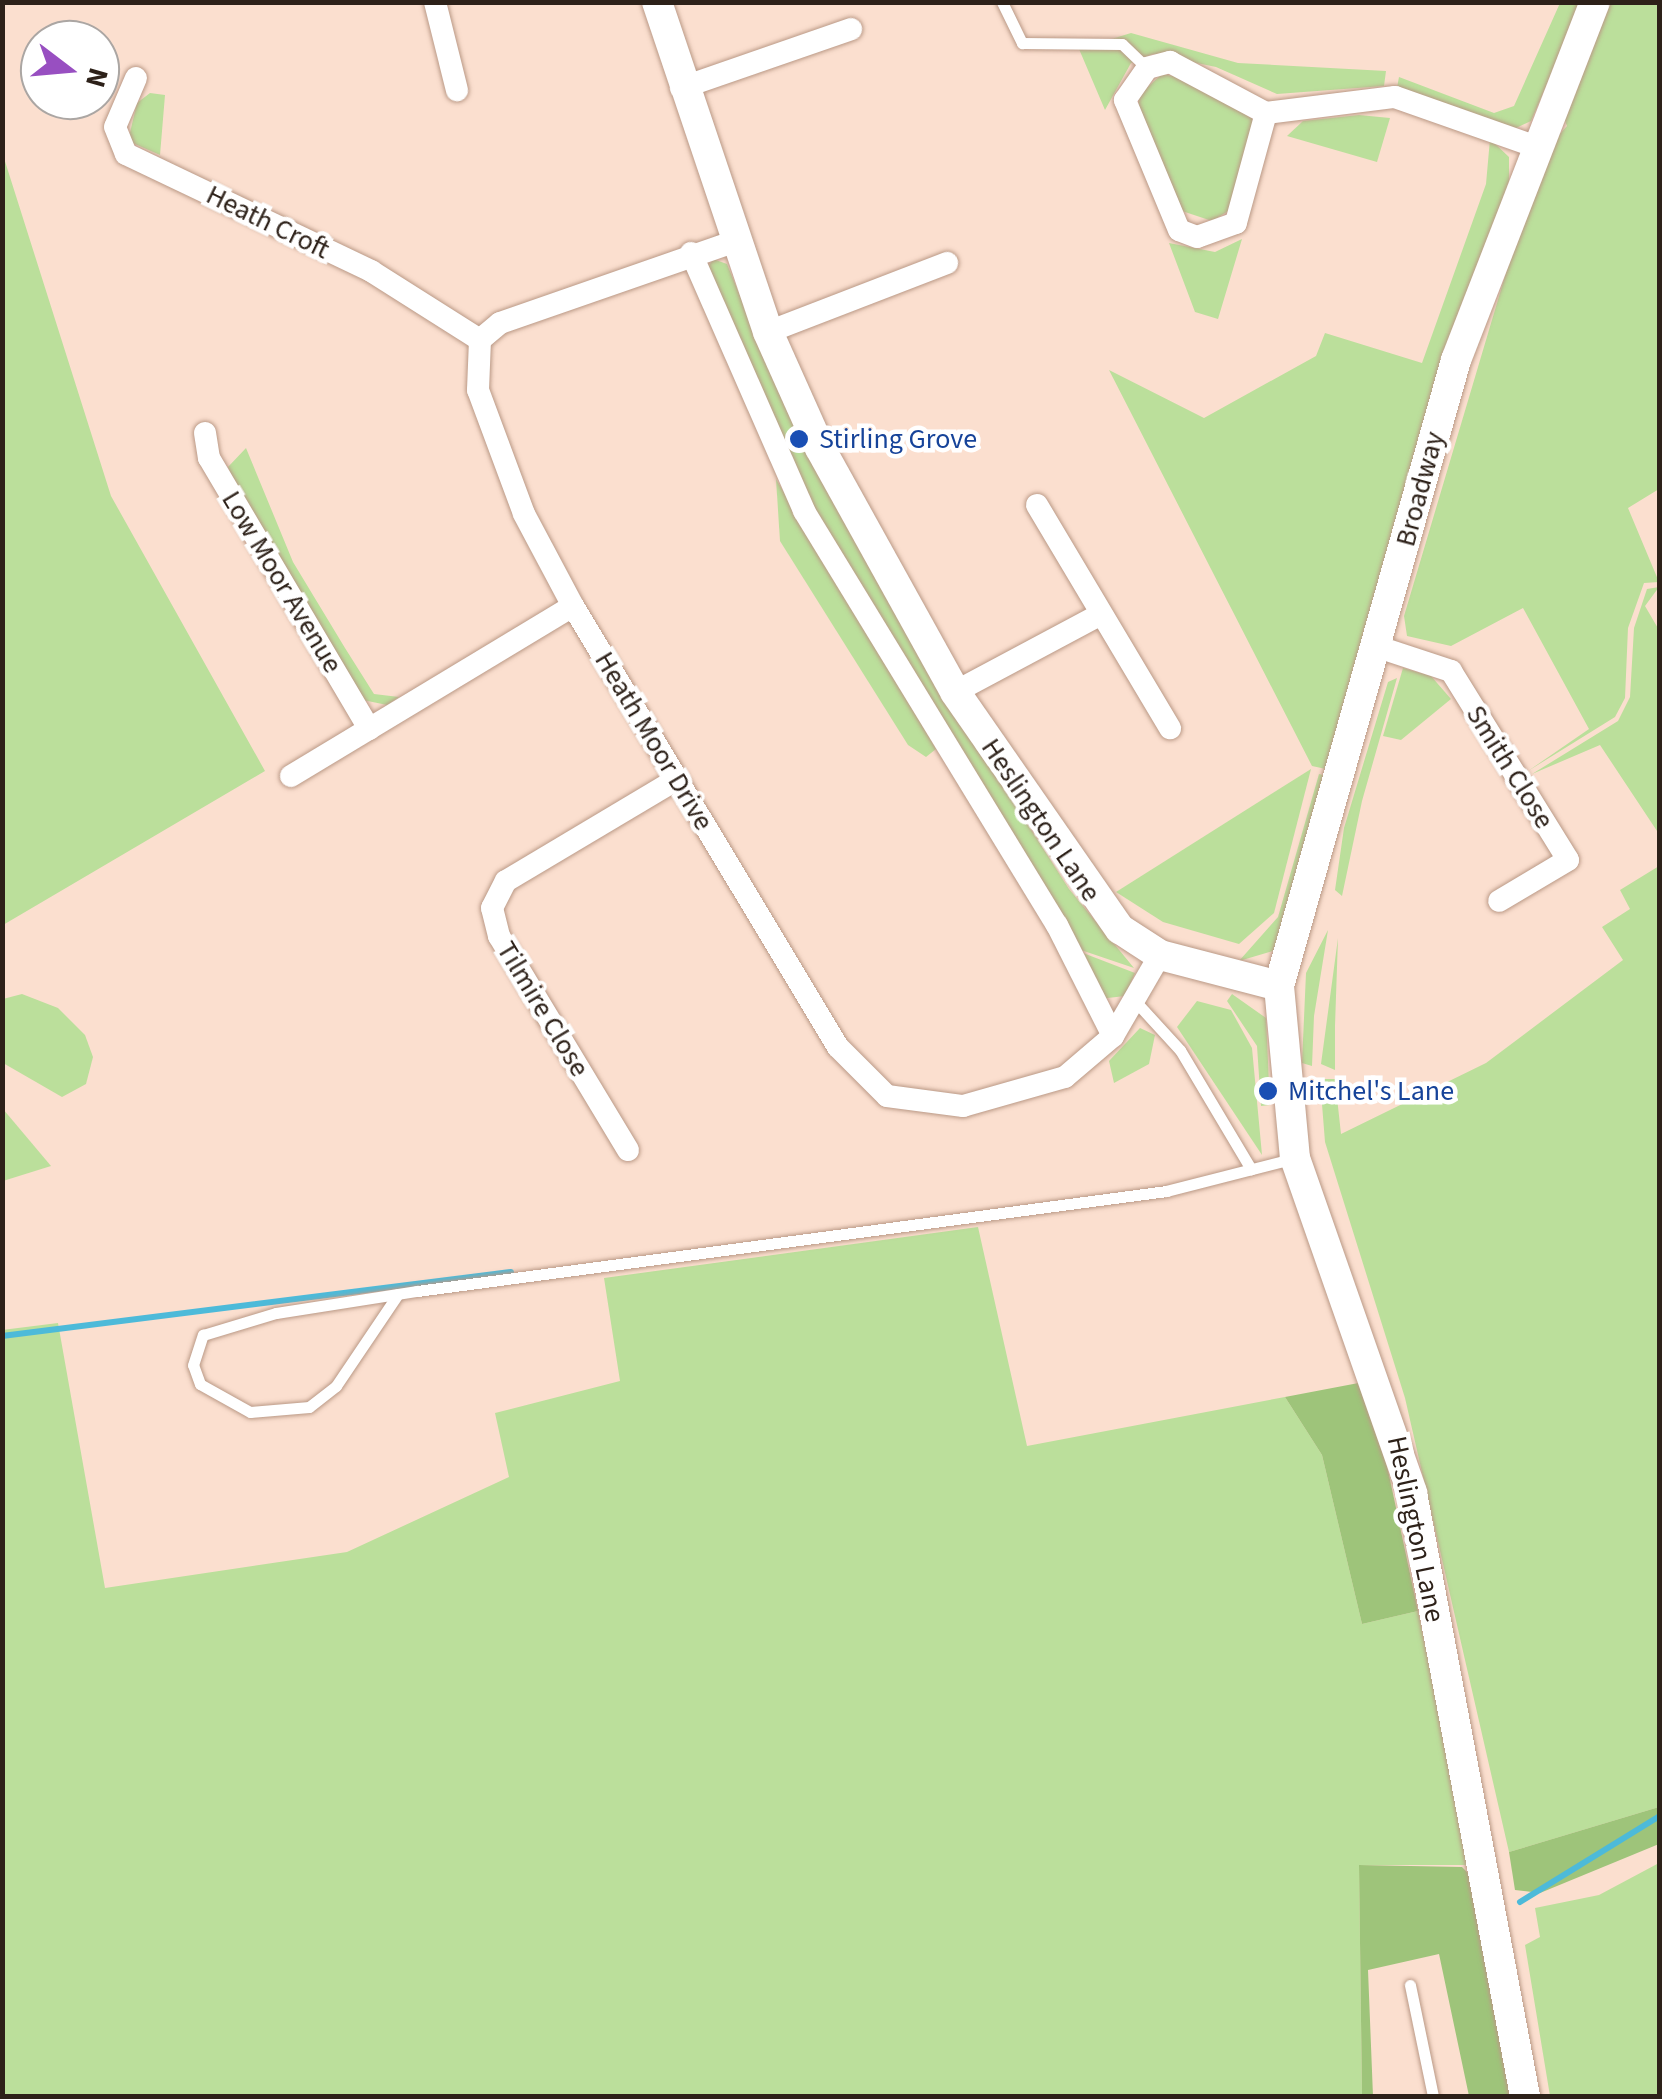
<!DOCTYPE html>
<style>
body{margin:0}
#map{position:relative;width:1662px;height:2099px;overflow:hidden;background:#fbdfcf;font-family:"Source Sans 3",sans-serif}
div>[style]{position:absolute}
.green>*{inset:0;background:#bbdf9b}
.forest>*{inset:0;background:#9ec47a}
.stream>*{height:6px;margin:-3px;padding:0 3px;transform-origin:3px;border-radius:3px;background:#4dbad9}
.roads{filter:drop-shadow(0 0 2px #ba9986) drop-shadow(0 0 2px #ba9986)}
.service>*{height:11px;margin:-5.5px;padding:0 5.5px;transform-origin:5.5px;border-radius:5.5px;background:#fff}
.minor>*{height:22px;margin:-11px;padding:0 11px;transform-origin:11px;border-radius:11px;background:#fff}
.tertiary>*{height:30px;margin:-15px;padding:0 15px;transform-origin:15px;border-radius:15px;background:#fff}
.dots>*{width:28px;height:28px;translate:-50% -50%;box-sizing:border-box;border:5px solid #fff;border-radius:50%}
span{translate:-50% -50%;white-space:nowrap;text-align:center;line-height:1.15;-webkit-text-stroke:9px #fff;paint-order:stroke}
.street-label{font-size:28px;color:#2d2119}
.transit-label{font-size:28px;color:#164399}
.left{translate:0 -50%;text-align:left}
.frame{position:absolute;inset:0;border:5px solid #2d2119;pointer-events:none}
.north{position:absolute;left:20px;top:20px;width:100px;height:100px;box-sizing:border-box;background:#fff;border:2px solid #aba6a3;border-radius:50%;rotate:106deg;font-size:28px;font-weight:700;line-height:40px;text-align:center;color:#2d2119}
.north::after{content:'';display:block;margin:auto;width:35px;height:45px;background:#984fc1;clip-path:polygon(50% 0,100% 100%,50% 72%,0 100%)}
</style>
<div id="map">
<div class="green">
<div style="clip-path:polygon(1560px 3px,1582px 3px,1531px 121px,1514px 129px,1396px 93px,1399px 77px,1494px 113px,1514px 106px)"></div>
<div style="clip-path:polygon(1607px 3px,1659px 3px,1659px 489px,1628px 508px,1659px 582px,1644px 583px,1628px 628px,1625px 698px,1615px 717px,1528px 771px,1589px 729px,1523px 608px,1451px 646px,1407px 636px,1404px 616px,1541px 155px,1567px 126px,1560px 108px)"></div>
<div style="clip-path:polygon(1131px 33px,1238px 63px,1386px 71px,1384px 86px,1277px 94px,1216px 67px,1153px 54px,1131px 63px,1105px 110px,1079px 49px)"></div>
<div style="clip-path:polygon(1162px 74px,1194px 80px,1254px 120px,1230px 210px,1212px 221px,1179px 210px,1138px 111px,1140px 94px)"></div>
<div style="clip-path:polygon(150px 93px,165px 95px,160px 155px,128px 141px,137px 103px)"></div>
<div style="clip-path:polygon(1359px 115px,1390px 118px,1377px 162px,1287px 136px,1303px 121px)"></div>
<div style="clip-path:polygon(1490px 139px,1509px 157px,1509px 181px,1335px 771px,1312px 766px,1109px 370px,1204px 418px,1316px 356px,1325px 333px,1422px 363px,1486px 184px)"></div>
<div style="clip-path:polygon(3px 155px,111px 496px,265px 771px,3px 925px)"></div>
<div style="clip-path:polygon(1242px 239px,1218px 319px,1195px 312px,1169px 243px,1215px 252px)"></div>
<div style="clip-path:polygon(713px 259px,727px 264px,775px 381px,979px 748px,1069px 889px,1134px 968px,1075px 948px,816px 518px,708px 267px)"></div>
<div style="clip-path:polygon(246px 448px,293px 562px,345px 648px,374px 694px,399px 697px,387px 705px,363px 700px,237px 489px,228px 467px)"></div>
<div style="clip-path:polygon(776px 479px,936px 749px,926px 757px,908px 745px,780px 541px)"></div>
<div style="clip-path:polygon(1659px 587px,1645px 606px,1659px 630px,1659px 834px,1600px 745px,1532px 774px,1618px 721px,1630px 697px,1634px 628px,1647px 589px)"></div>
<div style="clip-path:polygon(1403px 668px,1431px 676px,1451px 699px,1401px 740px,1383px 736px)"></div>
<div style="clip-path:polygon(1397px 678px,1362px 801px,1342px 896px,1335px 890px,1344px 828px,1388px 682px)"></div>
<div style="clip-path:polygon(1311px 769px,1274px 913px,1239px 944px,1163px 922px,1116px 892px)"></div>
<div style="clip-path:polygon(1319px 774px,1327px 776px,1276px 950px,1239px 961px,1278px 917px)"></div>
<div style="clip-path:polygon(1659px 866px,1659px 1807px,1509px 1852px,1405px 1398px,1325px 1142px,1320px 1079px,1335px 1079px,1341px 1134px,1486px 1063px,1623px 960px,1602px 927px,1630px 909px,1620px 890px)"></div>
<div style="clip-path:polygon(1328px 930px,1314px 1016px,1312px 1066px,1302px 1063px,1306px 973px)"></div>
<div style="clip-path:polygon(1338px 938px,1335px 1026px,1335px 1070px,1321px 1064px)"></div>
<div style="clip-path:polygon(1083px 953px,1135px 973px,1125px 996px,1099px 999px)"></div>
<div style="clip-path:polygon(22px 994px,58px 1008px,85px 1035px,93px 1057px,86px 1084px,62px 1097px,3px 1063px,3px 999px)"></div>
<div style="clip-path:polygon(1232px 994px,1266px 1018px,1270px 1105px,1261px 1106px,1257px 1046px,1227px 1001px)"></div>
<div style="clip-path:polygon(1197px 1001px,1231px 1010px,1252px 1048px,1262px 1155px,1177px 1027px)"></div>
<div style="clip-path:polygon(1140px 1028px,1155px 1035px,1149px 1064px,1114px 1083px,1109px 1061px)"></div>
<div style="clip-path:polygon(3px 1109px,51px 1166px,3px 1181px)"></div>
<div style="clip-path:polygon(978px 1227px,1027px 1446px,1285px 1397px,1322px 1455px,1362px 1624px,1418px 1611px,1471px 1865px,1359px 1865px,1362px 2096px,3px 2096px,2px 1330px,58px 1323px,105px 1588px,347px 1552px,509px 1477px,495px 1413px,620px 1381px,604px 1278px)"></div>
<div style="clip-path:polygon(1659px 1863px,1659px 2096px,1550px 2096px,1525px 1945px,1540px 1937px,1535px 1908px,1599px 1895px)"></div>
</div>
<div class="forest">
<div style="clip-path:polygon(1369px 1381px,1418px 1611px,1362px 1624px,1322px 1455px,1285px 1397px)"></div>
<div style="clip-path:polygon(1659px 1807px,1659px 1844px,1540px 1893px,1515px 1890px,1509px 1852px)"></div>
<div style="clip-path:polygon(1359px 1865px,1462px 1867px,1474px 1879px,1510px 2096px,1469px 2096px,1439px 1954px,1368px 1970px,1373px 2096px,1362px 2096px)"></div>
</div>
<div class="stream">
<div style="left:2px;top:1336px;width:513px;rotate:-7.17deg"></div>
<div style="left:1520px;top:1902px;width:164px;rotate:-31.6deg"></div>
</div>
<div class="roads">
<div class="service">
<div style="left:1002px;top:2px;width:46px;rotate:64deg"></div>
<div style="left:1022px;top:43px;width:100px;rotate:0.6deg"></div>
<div style="left:1122px;top:44px;width:35px;rotate:44deg"></div>
<div style="left:1136px;top:1002px;width:65px;rotate:47.5deg"></div>
<div style="left:1180px;top:1050px;width:139px;rotate:59.2deg"></div>
<div style="left:398px;top:1294px;width:111px;rotate:124deg"></div>
<div style="left:336px;top:1386px;width:34px;rotate:142deg"></div>
<div style="left:309px;top:1407px;width:59px;rotate:175.2deg"></div>
<div style="left:250px;top:1412px;width:57px;rotate:-150.8deg"></div>
<div style="left:200px;top:1384px;width:20px;rotate:-110deg"></div>
<div style="left:193px;top:1365px;width:32px;rotate:-72deg"></div>
<div style="left:203px;top:1335px;width:76px;rotate:-16.8deg"></div>
<div style="left:276px;top:1313px;width:143px;rotate:-8.9deg"></div>
<div style="left:417px;top:1291px;width:756px;rotate:-7.6deg"></div>
<div style="left:1166px;top:1191px;width:133px;rotate:-14.3deg"></div>
<div style="left:1410px;top:1985px;width:113px;rotate:78.3deg"></div>
</div>
<div class="minor">
<div style="left:435px;top:2px;width:91px;rotate:76deg"></div>
<div style="left:136px;top:78px;width:53px;rotate:113.2deg"></div>
<div style="left:115px;top:127px;width:29px;rotate:68deg"></div>
<div style="left:126px;top:154px;width:272px;rotate:25.5deg"></div>
<div style="left:371px;top:271px;width:129px;rotate:32.3deg"></div>
<div style="left:681px;top:88px;width:180px;rotate:-19.1deg"></div>
<div style="left:1266px;top:113px;width:114px;rotate:105.3deg"></div>
<div style="left:1236px;top:223px;width:41px;rotate:160.3deg"></div>
<div style="left:1197px;top:237px;width:19px;rotate:-159deg"></div>
<div style="left:1179px;top:230px;width:141px;rotate:-112.6deg"></div>
<div style="left:1125px;top:100px;width:39px;rotate:-55deg"></div>
<div style="left:1147px;top:68px;width:24px;rotate:-15deg"></div>
<div style="left:1170px;top:62px;width:109px;rotate:28deg"></div>
<div style="left:1266px;top:113px;width:130px;rotate:-7.1deg"></div>
<div style="left:1395px;top:97px;width:147px;rotate:19.4deg"></div>
<div style="left:733px;top:242px;width:247px;rotate:160.8deg"></div>
<div style="left:500px;top:323px;width:26px;rotate:140deg"></div>
<div style="left:480px;top:340px;width:50px;rotate:92.3deg"></div>
<div style="left:478px;top:390px;width:132px;rotate:69.6deg"></div>
<div style="left:524px;top:514px;width:104px;rotate:62deg"></div>
<div style="left:573px;top:606px;width:514px;rotate:59deg"></div>
<div style="left:838px;top:1047px;width:69px;rotate:45deg"></div>
<div style="left:887px;top:1096px;width:77px;rotate:7.5deg"></div>
<div style="left:963px;top:1106px;width:106px;rotate:-15.9deg"></div>
<div style="left:1065px;top:1077px;width:63px;rotate:-40.5deg"></div>
<div style="left:1113px;top:1036px;width:94px;rotate:-59.9deg"></div>
<div style="left:691px;top:253px;width:282px;rotate:66.3deg"></div>
<div style="left:804px;top:511px;width:485px;rotate:58.6deg"></div>
<div style="left:1057px;top:925px;width:124px;rotate:63.2deg"></div>
<div style="left:768px;top:332px;width:192px;rotate:-21.1deg"></div>
<div style="left:205px;top:433px;width:25px;rotate:81deg"></div>
<div style="left:209px;top:458px;width:315px;rotate:59.4deg"></div>
<div style="left:1037px;top:505px;width:260px;rotate:59.2deg"></div>
<div style="left:1378px;top:647px;width:77px;rotate:18.2deg"></div>
<div style="left:1451px;top:671px;width:222px;rotate:58.2deg"></div>
<div style="left:1568px;top:860px;width:80px;rotate:149.3deg"></div>
<div style="left:955px;top:692px;width:163px;rotate:-28.1deg"></div>
<div style="left:291px;top:776px;width:329px;rotate:-31.1deg"></div>
<div style="left:628px;top:1150px;width:250px;rotate:-121.1deg"></div>
<div style="left:499px;top:936px;width:29px;rotate:-104deg"></div>
<div style="left:492px;top:908px;width:30px;rotate:-63deg"></div>
<div style="left:506px;top:881px;width:199px;rotate:-30.8deg"></div>
</div>
<div class="tertiary">
<div style="left:657px;top:2px;width:348px;rotate:71.4deg"></div>
<div style="left:768px;top:332px;width:127px;rotate:65.9deg"></div>
<div style="left:820px;top:448px;width:279px;rotate:61deg"></div>
<div style="left:955px;top:692px;width:289px;rotate:55.2deg"></div>
<div style="left:1120px;top:929px;width:48px;rotate:33deg"></div>
<div style="left:1160px;top:955px;width:123px;rotate:14.6deg"></div>
<div style="left:1279px;top:986px;width:173px;rotate:84.7deg"></div>
<div style="left:1295px;top:1158px;width:355px;rotate:70.7deg"></div>
<div style="left:1412px;top:1493px;width:613px;rotate:79.39deg"></div>
<div style="left:1279px;top:986px;width:651px;rotate:-74.21deg"></div>
<div style="left:1456px;top:360px;width:384px;rotate:-68.8deg"></div>
</div>
</div>
<div class="dots">
<div style="left:799px;top:439px;background:#1a4fb4"></div>
<div style="left:1268px;top:1091px;background:#1a4fb4"></div>
</div>
<div class="street-label">
<span style="left:268px;top:222px;rotate:26deg">Heath Croft</span>
<span style="left:1420px;top:489px;rotate:-75deg">Broadway</span>
<span style="left:282px;top:582px;rotate:59deg">Low Moor Avenue</span>
<span style="left:654px;top:741px;rotate:59deg">Heath Moor Drive</span>
<span style="left:1510px;top:767px;rotate:58deg">Smith Close</span>
<span style="left:1041px;top:820px;rotate:56deg">Heslington Lane</span>
<span style="left:543px;top:1009px;rotate:59deg">Tilmire Close</span>
<span style="left:1416px;top:1529px;rotate:78deg">Heslington Lane</span>
</div>
<div class="transit-label">
<span class="left" style="left:819px;top:439px">Stirling Grove</span>
<span class="left" style="left:1288px;top:1091px">Mitchel's Lane</span>
</div>
<div class="frame"></div>
<div class="north">N</div>
</div>
